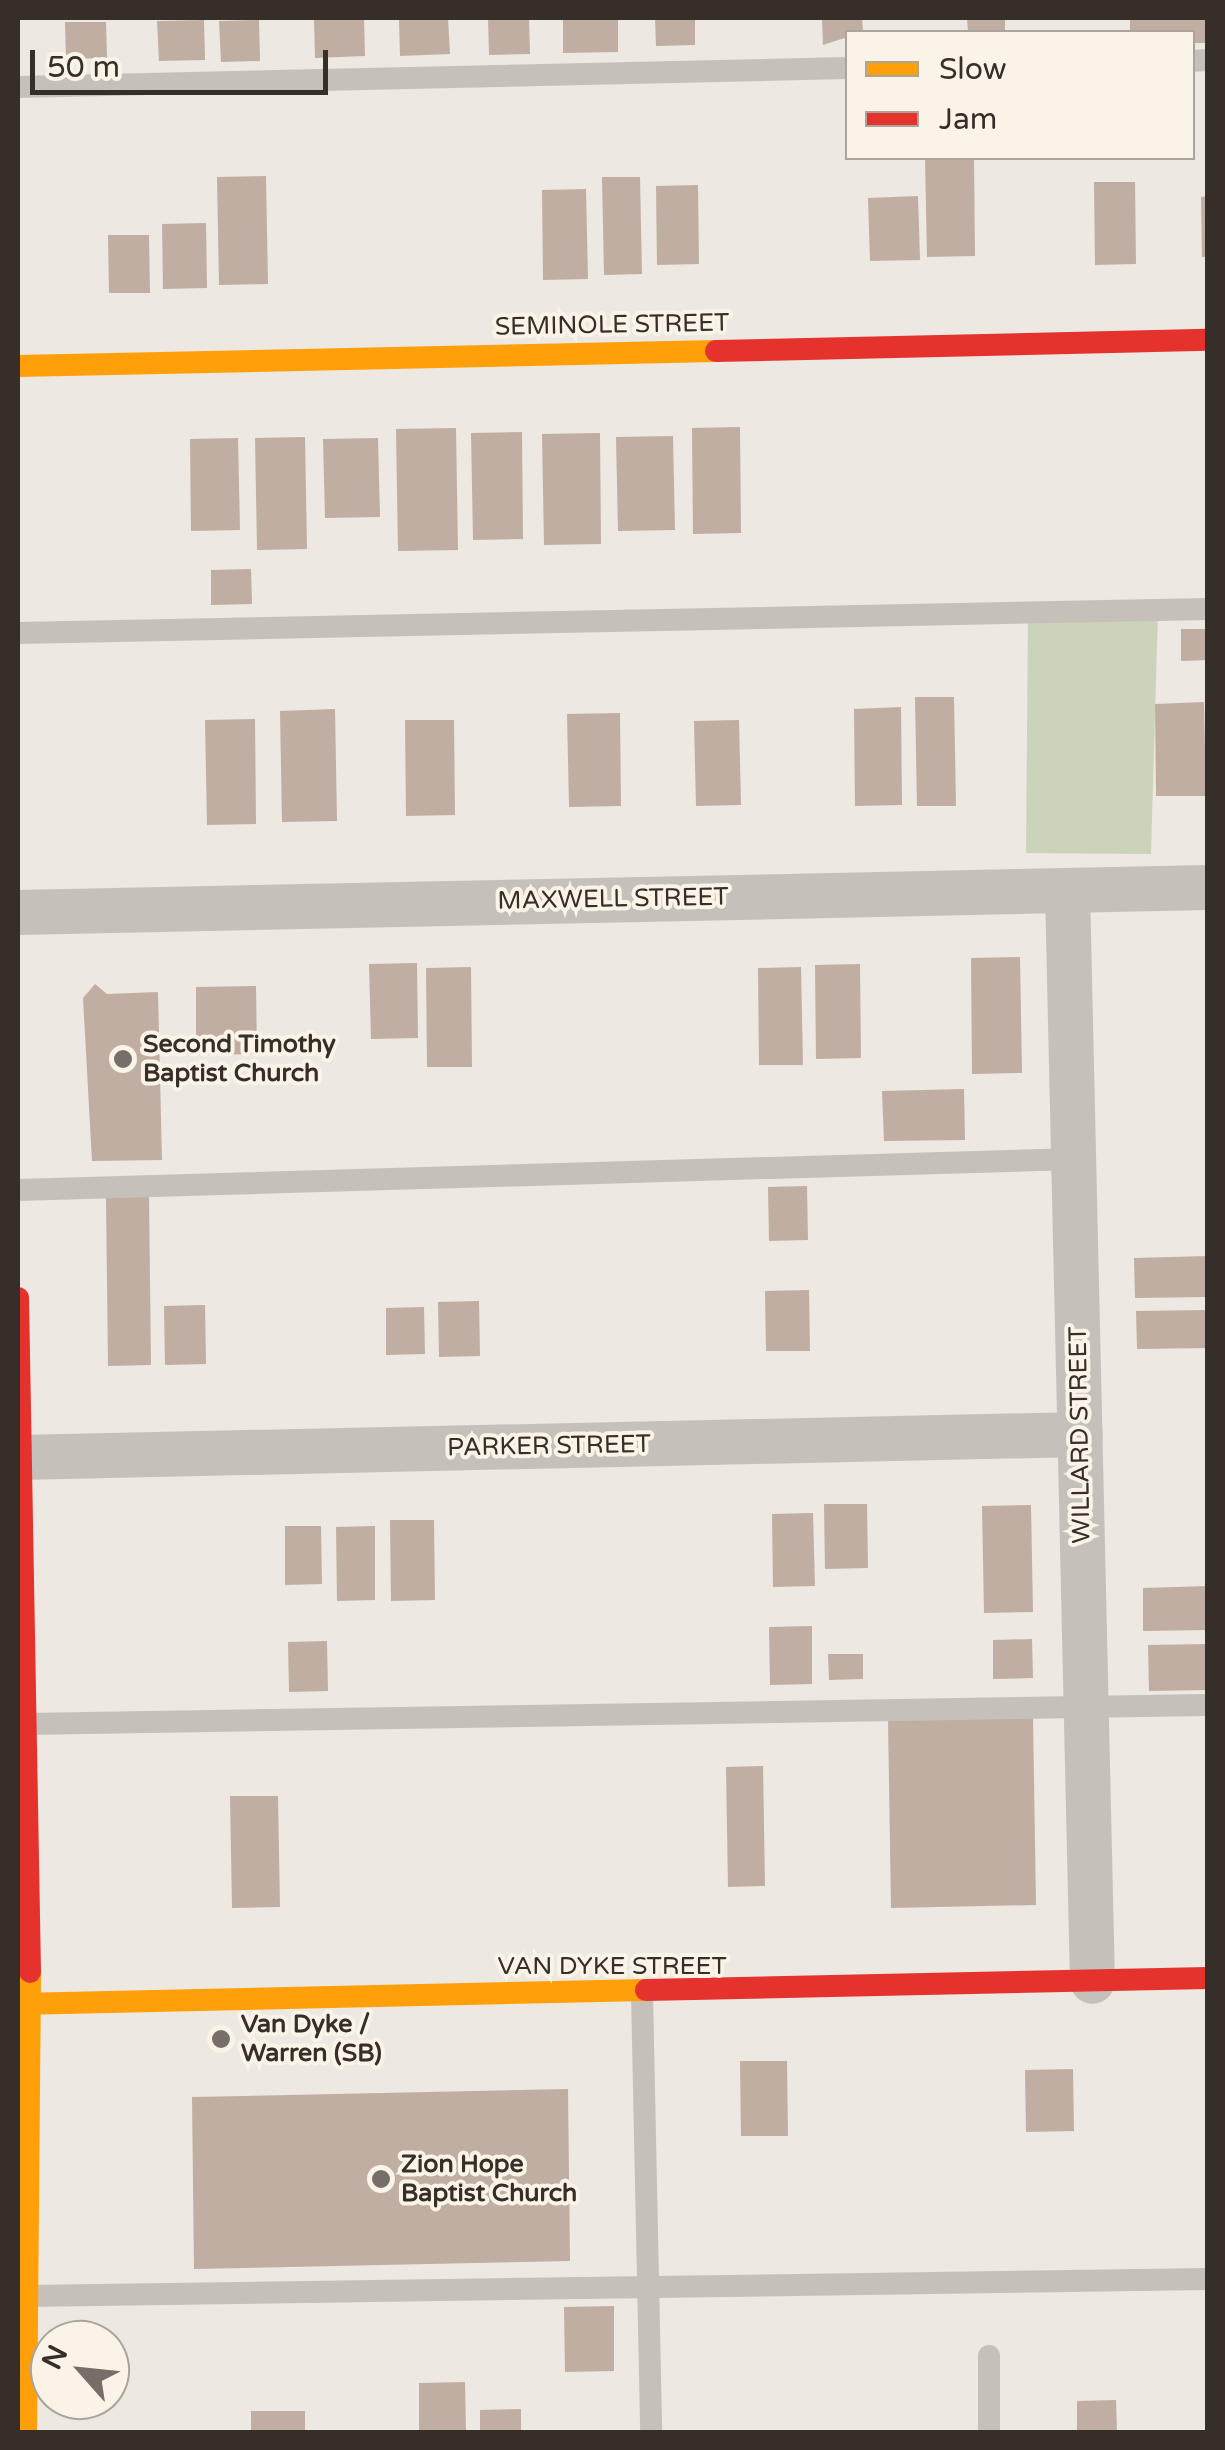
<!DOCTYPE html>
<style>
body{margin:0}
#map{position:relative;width:1225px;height:2450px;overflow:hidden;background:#ede8e1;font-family:"Varela Round",sans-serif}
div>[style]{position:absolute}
.green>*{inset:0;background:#ccd3bb}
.building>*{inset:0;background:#c0aea2}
.lane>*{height:22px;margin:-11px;padding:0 11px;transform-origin:11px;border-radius:11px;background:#c6c0ba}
.street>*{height:45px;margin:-22.5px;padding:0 22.5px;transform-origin:22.5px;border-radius:22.5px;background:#c6c0ba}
.slow>*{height:22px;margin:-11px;padding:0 11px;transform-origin:11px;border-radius:11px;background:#ff9f0a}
.jam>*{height:22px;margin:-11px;padding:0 11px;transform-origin:11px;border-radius:11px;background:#e5322d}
.dots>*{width:28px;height:28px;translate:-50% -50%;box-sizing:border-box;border:5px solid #f9f3e8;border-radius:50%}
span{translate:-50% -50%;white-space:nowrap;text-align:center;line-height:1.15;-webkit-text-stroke:8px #f9f3e8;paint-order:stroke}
.street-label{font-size:25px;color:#362e28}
.poi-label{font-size:25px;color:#362e28;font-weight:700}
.left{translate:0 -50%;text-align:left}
.frame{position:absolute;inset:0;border:20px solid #362e28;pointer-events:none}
.legend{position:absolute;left:845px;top:30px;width:350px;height:130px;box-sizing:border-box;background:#f9f3e8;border:2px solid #aba49b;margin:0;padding:12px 18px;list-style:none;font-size:30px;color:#362e28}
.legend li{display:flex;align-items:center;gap:20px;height:50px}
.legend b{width:50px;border:2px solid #aba49b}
.north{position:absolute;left:30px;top:2320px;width:100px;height:100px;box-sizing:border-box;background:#f9f3e8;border:2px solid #aba49b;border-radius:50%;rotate:297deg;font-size:28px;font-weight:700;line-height:40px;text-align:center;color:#362e28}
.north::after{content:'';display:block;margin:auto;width:35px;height:45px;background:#766f69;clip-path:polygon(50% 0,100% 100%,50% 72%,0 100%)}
.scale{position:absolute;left:30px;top:50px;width:298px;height:45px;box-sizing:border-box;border:5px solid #362e28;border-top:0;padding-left:12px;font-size:30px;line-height:35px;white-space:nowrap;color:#362e28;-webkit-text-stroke:8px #f9f3e8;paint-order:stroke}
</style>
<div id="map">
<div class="green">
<div style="clip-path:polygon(1158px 610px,1151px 854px,1026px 853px,1028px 612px)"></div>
</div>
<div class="building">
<div style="clip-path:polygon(314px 18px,364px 18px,365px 56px,315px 58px)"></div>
<div style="clip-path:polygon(448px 18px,450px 54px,400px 56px,399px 19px)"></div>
<div style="clip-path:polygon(488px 18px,529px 18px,530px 54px,489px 55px)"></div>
<div style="clip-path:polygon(563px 18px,618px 18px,618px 52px,563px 53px)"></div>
<div style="clip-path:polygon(655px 18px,695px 18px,695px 45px,656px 46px)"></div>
<div style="clip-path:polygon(822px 18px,862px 18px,863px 32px,823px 45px)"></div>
<div style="clip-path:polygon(967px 18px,1005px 18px,1005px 32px,968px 32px)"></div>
<div style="clip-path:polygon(1130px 18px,1208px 18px,1208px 43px,1192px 43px,1192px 32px,1130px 32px)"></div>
<div style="clip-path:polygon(204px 20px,205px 60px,159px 61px,157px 21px)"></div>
<div style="clip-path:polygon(259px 20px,260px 61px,221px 62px,219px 21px)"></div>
<div style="clip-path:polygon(65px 22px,106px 22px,107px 58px,66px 59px)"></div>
<div style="clip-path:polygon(925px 158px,974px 158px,975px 256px,927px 257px)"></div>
<div style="clip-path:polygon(266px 176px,268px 284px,219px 285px,217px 177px)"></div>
<div style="clip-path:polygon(602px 177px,640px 177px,642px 274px,604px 275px)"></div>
<div style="clip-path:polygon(1094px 182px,1135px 182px,1136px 264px,1095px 265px)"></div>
<div style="clip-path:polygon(698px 185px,699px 264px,657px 265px,656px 186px)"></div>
<div style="clip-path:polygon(586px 189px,588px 279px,543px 280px,542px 190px)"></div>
<div style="clip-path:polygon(918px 196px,920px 260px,870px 261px,868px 198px)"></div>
<div style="clip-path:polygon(1208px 196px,1208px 257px,1202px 257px,1201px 197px)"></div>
<div style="clip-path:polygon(206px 223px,207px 288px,163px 289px,162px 224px)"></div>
<div style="clip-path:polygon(108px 235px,149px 235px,150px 293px,109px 293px)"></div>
<div style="clip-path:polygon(740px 427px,741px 533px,693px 534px,692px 428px)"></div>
<div style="clip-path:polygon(456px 428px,458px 550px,398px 551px,396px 429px)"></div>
<div style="clip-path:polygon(522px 432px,523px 539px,473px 540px,471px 433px)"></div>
<div style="clip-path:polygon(600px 433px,601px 544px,544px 545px,542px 434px)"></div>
<div style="clip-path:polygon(673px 436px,675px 530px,618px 531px,616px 437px)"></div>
<div style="clip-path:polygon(305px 437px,307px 549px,257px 550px,255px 438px)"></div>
<div style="clip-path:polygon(238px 438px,240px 530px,191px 531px,190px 439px)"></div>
<div style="clip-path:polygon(378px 438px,380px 517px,325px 518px,323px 439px)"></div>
<div style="clip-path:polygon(251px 569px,252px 604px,211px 605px,211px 570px)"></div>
<div style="clip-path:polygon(1181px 629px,1208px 629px,1208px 660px,1181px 661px)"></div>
<div style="clip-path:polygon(915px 697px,954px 697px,956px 806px,917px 806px)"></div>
<div style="clip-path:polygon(1204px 702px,1206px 796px,1156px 796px,1155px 704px)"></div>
<div style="clip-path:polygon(901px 707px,902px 805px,855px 806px,854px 709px)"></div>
<div style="clip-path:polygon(335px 709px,337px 821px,282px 822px,280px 711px)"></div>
<div style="clip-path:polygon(620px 713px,621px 806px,569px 807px,567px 714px)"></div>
<div style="clip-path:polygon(255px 719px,256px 824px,207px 825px,205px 720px)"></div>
<div style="clip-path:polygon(405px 720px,454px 720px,455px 815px,406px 816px)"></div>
<div style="clip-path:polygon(739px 720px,741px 805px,696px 806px,694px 721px)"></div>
<div style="clip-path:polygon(1020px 957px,1022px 1073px,972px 1074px,971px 958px)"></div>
<div style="clip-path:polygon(417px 963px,418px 1038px,371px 1039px,369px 964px)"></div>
<div style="clip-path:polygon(860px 964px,861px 1058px,816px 1059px,815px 965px)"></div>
<div style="clip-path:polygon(471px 967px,472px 1067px,427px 1067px,426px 968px)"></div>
<div style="clip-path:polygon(801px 967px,803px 1065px,759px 1065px,758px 968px)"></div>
<div style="clip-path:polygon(95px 984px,107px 994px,158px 992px,162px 1160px,92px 1161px,83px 998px)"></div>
<div style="clip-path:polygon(256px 986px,257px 1054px,196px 1055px,196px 987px)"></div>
<div style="clip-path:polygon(964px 1089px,965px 1140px,884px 1141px,882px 1091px)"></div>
<div style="clip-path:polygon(807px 1186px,808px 1240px,769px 1241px,768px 1187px)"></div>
<div style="clip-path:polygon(149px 1196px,151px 1365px,108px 1366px,106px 1197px)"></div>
<div style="clip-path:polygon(1208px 1256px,1208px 1297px,1135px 1298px,1134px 1258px)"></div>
<div style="clip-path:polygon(809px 1290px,810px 1351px,766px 1351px,765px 1291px)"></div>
<div style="clip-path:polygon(479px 1301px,480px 1356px,439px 1357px,438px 1302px)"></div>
<div style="clip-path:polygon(205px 1305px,206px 1364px,165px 1365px,164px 1306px)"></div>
<div style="clip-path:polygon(424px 1307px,425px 1354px,386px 1355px,386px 1308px)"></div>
<div style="clip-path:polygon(1208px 1310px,1208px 1348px,1137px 1349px,1136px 1311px)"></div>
<div style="clip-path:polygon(824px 1504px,867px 1504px,868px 1568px,825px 1569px)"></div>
<div style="clip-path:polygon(1031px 1505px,1033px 1612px,984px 1613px,982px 1506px)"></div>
<div style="clip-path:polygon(813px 1513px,815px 1586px,773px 1587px,772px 1514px)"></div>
<div style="clip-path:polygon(390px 1520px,434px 1520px,435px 1600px,391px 1601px)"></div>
<div style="clip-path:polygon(285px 1526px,321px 1526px,322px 1584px,285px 1585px)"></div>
<div style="clip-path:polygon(375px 1526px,375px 1600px,337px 1601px,336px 1527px)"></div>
<div style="clip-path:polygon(1208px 1586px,1208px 1630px,1143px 1631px,1143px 1588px)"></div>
<div style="clip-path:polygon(812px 1626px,812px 1684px,770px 1685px,769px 1627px)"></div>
<div style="clip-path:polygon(1032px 1639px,1033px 1678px,993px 1679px,993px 1640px)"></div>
<div style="clip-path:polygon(327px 1641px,328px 1691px,289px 1692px,288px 1642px)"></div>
<div style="clip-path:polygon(1208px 1644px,1208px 1690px,1149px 1691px,1148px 1645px)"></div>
<div style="clip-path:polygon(828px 1654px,863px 1654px,863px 1679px,829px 1680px)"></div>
<div style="clip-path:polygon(1033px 1717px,1036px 1905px,891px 1908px,888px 1720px)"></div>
<div style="clip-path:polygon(763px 1766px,765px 1886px,728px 1887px,726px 1767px)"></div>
<div style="clip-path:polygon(230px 1796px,278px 1796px,280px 1907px,232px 1908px)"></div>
<div style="clip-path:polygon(740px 2061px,787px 2061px,788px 2136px,741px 2136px)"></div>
<div style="clip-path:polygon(1073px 2069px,1074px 2131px,1026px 2132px,1025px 2070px)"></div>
<div style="clip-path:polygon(568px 2089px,570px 2261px,194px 2269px,192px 2097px)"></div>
<div style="clip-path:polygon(614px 2306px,614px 2371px,565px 2372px,564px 2307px)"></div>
<div style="clip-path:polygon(465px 2382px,466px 2432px,419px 2432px,419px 2383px)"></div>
<div style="clip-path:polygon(1116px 2400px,1117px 2432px,1077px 2432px,1077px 2401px)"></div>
<div style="clip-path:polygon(521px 2409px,521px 2432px,480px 2432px,480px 2410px)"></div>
<div style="clip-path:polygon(251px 2411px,305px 2411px,305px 2432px,251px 2432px)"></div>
</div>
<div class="lane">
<div style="left:1192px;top:61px;width:16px;rotate:-4deg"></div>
<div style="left:18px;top:87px;width:830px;rotate:-1.31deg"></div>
<div style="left:18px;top:633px;width:1190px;rotate:-1.16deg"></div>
<div style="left:18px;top:1190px;width:1055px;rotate:-1.68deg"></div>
<div style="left:26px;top:1724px;width:1182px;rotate:-0.92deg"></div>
<div style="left:642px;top:1993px;width:439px;rotate:88.8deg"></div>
<div style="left:26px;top:2296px;width:1182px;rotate:-0.82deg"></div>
<div style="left:989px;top:2432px;width:76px;rotate:-90deg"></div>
</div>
<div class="street">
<div style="left:1067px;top:890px;width:1091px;rotate:88.69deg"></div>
<div style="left:18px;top:912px;width:1190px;rotate:-1.2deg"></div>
<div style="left:18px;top:1457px;width:1062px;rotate:-1.24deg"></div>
</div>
<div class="slow">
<div style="left:18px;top:366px;width:698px;rotate:-1.23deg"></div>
<div style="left:18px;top:2004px;width:628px;rotate:-1.28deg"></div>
<div style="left:26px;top:2432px;width:460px;rotate:-89.5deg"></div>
</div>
<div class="jam">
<div style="left:716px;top:351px;width:492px;rotate:-1.3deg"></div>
<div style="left:18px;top:1298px;width:674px;rotate:88.98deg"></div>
<div style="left:646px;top:1990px;width:562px;rotate:-1.22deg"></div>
</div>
<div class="dots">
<div style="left:123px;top:1059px;background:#766f69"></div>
<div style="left:221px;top:2039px;background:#766f69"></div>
<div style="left:381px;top:2179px;background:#766f69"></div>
</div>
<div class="street-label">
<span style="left:612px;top:325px;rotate:-1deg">SEMINOLE STREET</span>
<span style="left:613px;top:899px;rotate:-1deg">MAXWELL STREET</span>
<span style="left:1080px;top:1435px;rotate:-91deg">WILLARD STREET</span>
<span style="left:549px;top:1446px;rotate:-1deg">PARKER STREET</span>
<span style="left:612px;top:1966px">VAN DYKE STREET</span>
</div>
<div class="poi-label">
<span class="left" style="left:143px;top:1059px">Second Timothy<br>Baptist Church</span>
<span class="left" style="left:241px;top:2039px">Van Dyke /<br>Warren (SB)</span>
<span class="left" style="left:401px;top:2179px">Zion Hope<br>Baptist Church</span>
</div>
<div class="frame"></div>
<ul class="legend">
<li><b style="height:12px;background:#ff9f0a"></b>Slow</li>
<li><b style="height:12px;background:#e5322d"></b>Jam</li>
</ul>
<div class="north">N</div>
<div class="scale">50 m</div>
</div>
